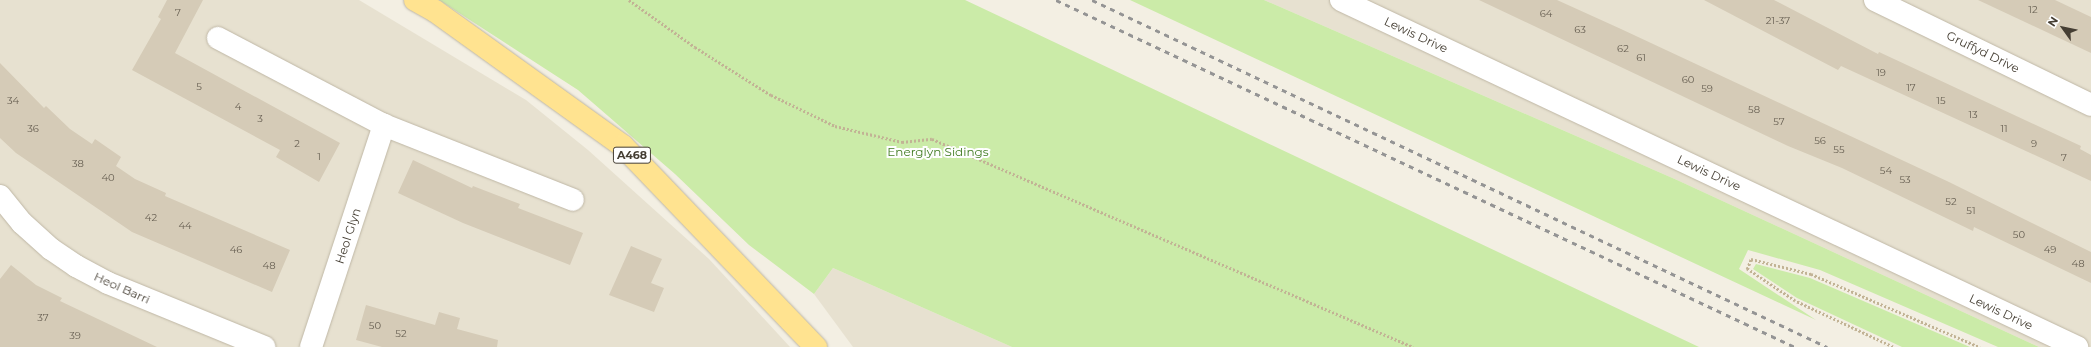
<!DOCTYPE html>
<style>
body{margin:0}
#map{position:relative;width:2091px;height:347px;overflow:hidden;background:#f3efe3;font-family:Montserrat,sans-serif}
div>[style]{position:absolute}
.residential>*{inset:0;background:#e7e1d0}
.green>*{inset:0;background:#cbeba8}
.building>*{inset:0;background:#d5cbb7}
.path>*{height:2.5px;margin-top:-1.25px;transform-origin:0;background:repeating-linear-gradient(90deg,#c2b395 0 2px,transparent 0 4px)}
.roads{filter:drop-shadow(0 0 1px #bfb7a5) drop-shadow(0 0 1px #bfb7a5)}
.street>*{height:22px;margin:-11px;padding:0 11px;transform-origin:11px;border-radius:11px;background:#fff}
.primary>*{height:22px;margin:-11px;padding:0 11px;transform-origin:11px;border-radius:11px;background:#ffe390}
.rail>*{height:3px;margin-top:-1.5px;transform-origin:0;background:repeating-linear-gradient(90deg,#949494 0 5px,transparent 0 10px)}
span{translate:-50% -50%;white-space:nowrap;text-align:center;line-height:1.15;-webkit-text-stroke:4px #fff;paint-order:stroke}
.number-label{font-size:10px;color:#696154}
.number-label span{-webkit-text-stroke-width:0}
.shield-label span{padding:1px 3px;background:#fff;border:1px solid;border-radius:3px;-webkit-text-stroke-width:0}
.shield-label{font-size:11px;color:#453e33;font-weight:700}
.street-label{font-size:12px;color:#453e33}
.park-label{font-size:12px;color:#417b22}
.north{position:absolute;left:2043px;top:8px;width:40px;height:40px;-webkit-text-stroke:3px #fff;paint-order:stroke;rotate:303deg;font-size:11px;font-weight:700;line-height:16px;text-align:center;color:#453e33}
.north::after{content:'';display:block;margin:auto;width:14px;height:18px;background:#453e33;clip-path:polygon(50% 0,100% 100%,50% 72%,0 100%)}
</style>
<div id="map">
<div class="residential">
<div style="clip-path:polygon(0 0,359px 0,526px 100px,588px 150px,709px 259px,790px 347px,0 347px)"></div>
<div style="clip-path:polygon(1264px 0,2091px 0,2091px 347px,2039px 347px,1677px 180px)"></div>
<div style="clip-path:polygon(833px 268px,1012px 347px,853px 347px,814px 294px)"></div>
</div>
<div class="green">
<div style="clip-path:polygon(439px 0,965px 0,1699px 347px,1012px 347px,833px 268px,814px 294px,749px 245px,675px 174px,578px 90px)"></div>
<div style="clip-path:polygon(1130px 0,1264px 0,1677px 180px,2039px 347px,1998px 347px,1820px 270px,1748px 250px,1739px 269px,1816px 320px)"></div>
<div style="clip-path:polygon(1756px 264px,1810px 278px,1970px 347px,1902px 347px,1797px 298px,1753px 269px)"></div>
</div>
<div class="building">
<div style="clip-path:polygon(167px 0,203px 0,175px 53px,340px 143px,319px 182px,276px 157px,280px 150px,132px 70px,161px 19px,158px 17px)"></div>
<div style="clip-path:polygon(1479px 0,1557px 0,1621px 29px,1949px 182px,2091px 252px,2091px 283px,1974px 227px,1973px 231px,1842px 168px,1788px 146px)"></div>
<div style="clip-path:polygon(1704px 0,1774px 0,1878px 54px,1879px 52px,2081px 146px,2080px 149px,2091px 155px,2091px 181px,1841px 66px,1838px 70px)"></div>
<div style="clip-path:polygon(1978px 0,2055px 0,2091px 17px,2091px 53px)"></div>
<div style="clip-path:polygon(0 63px,44px 108px,46px 106px,70px 129px,92px 144px,95px 139px,121px 157px,116px 166px,135px 179px,166px 193px,165px 196px,290px 250px,272px 292px,132px 232px,16px 153px,0 138px)"></div>
<div style="clip-path:polygon(413px 160px,472px 188px,473px 186px,520px 204px,518px 208px,583px 233px,570px 265px,463px 223px,398px 193px)"></div>
<div style="clip-path:polygon(631px 246px,662px 259px,651px 283px,664px 288px,654px 312px,609px 295px)"></div>
<div style="clip-path:polygon(11px 265px,36px 285px,62px 298px,60px 301px,157px 347px,0 347px,0 279px)"></div>
<div style="clip-path:polygon(366px 305px,435px 325px,439px 312px,460px 318px,457px 329px,498px 340px,497px 347px,382px 347px,356px 340px)"></div>
</div>
<div class="path">
<div style="left:629px;top:0;width:81px;rotate:35.5deg"></div>
<div style="left:695px;top:47px;width:90px;rotate:32.3deg"></div>
<div style="left:771px;top:95px;width:71px;rotate:25.8deg"></div>
<div style="left:835px;top:126px;width:69px;rotate:13.4deg"></div>
<div style="left:902px;top:142px;width:30px;rotate:-6deg"></div>
<div style="left:932px;top:139px;width:524px;rotate:23.39deg"></div>
<div style="left:1893px;top:347px;width:108px;rotate:-154.9deg"></div>
<div style="left:1795px;top:301px;width:58px;rotate:-146.3deg"></div>
<div style="left:1747px;top:269px;width:11px;rotate:-68deg"></div>
<div style="left:1751px;top:259px;width:62px;rotate:14deg"></div>
<div style="left:1811px;top:274px;width:184px;rotate:23.4deg"></div>
</div>
<div class="roads">
<div class="street">
<div style="left:1341px;top:0;width:814px;rotate:25.24deg"></div>
<div style="left:1875px;top:0;width:240px;rotate:25.9deg"></div>
<div style="left:218px;top:38px;width:187px;rotate:27.7deg"></div>
<div style="left:384px;top:125px;width:203px;rotate:21.6deg"></div>
<div style="left:0;top:196px;width:35px;rotate:51deg"></div>
<div style="left:22px;top:223px;width:39px;rotate:42deg"></div>
<div style="left:51px;top:249px;width:30px;rotate:34deg"></div>
<div style="left:76px;top:266px;width:36px;rotate:28deg"></div>
<div style="left:108px;top:283px;width:169px;rotate:22.3deg"></div>
<div style="left:311px;top:347px;width:234px;rotate:-71.8deg"></div>
</div>
<div class="primary">
<div style="left:415px;top:0;width:23px;rotate:29deg"></div>
<div style="left:435px;top:11px;width:231px;rotate:35.7deg"></div>
<div style="left:623px;top:146px;width:279px;rotate:46.2deg"></div>
</div>
</div>
<div class="rail">
<div style="left:1056px;top:0;width:816px;rotate:25.15deg"></div>
<div style="left:1092px;top:0;width:813px;rotate:25.27deg"></div>
</div>
<div class="number-label">
<span style="left:2033px;top:10px">12</span>
<span style="left:178px;top:13px">7</span>
<span style="left:1546px;top:14px">64</span>
<span style="left:1778px;top:21px">21-37</span>
<span style="left:1580px;top:30px">63</span>
<span style="left:1623px;top:49px">62</span>
<span style="left:1641px;top:58px">61</span>
<span style="left:1881px;top:73px">19</span>
<span style="left:1688px;top:80px">60</span>
<span style="left:199px;top:87px">5</span>
<span style="left:1911px;top:88px">17</span>
<span style="left:1707px;top:89px">59</span>
<span style="left:13px;top:101px">34</span>
<span style="left:1941px;top:101px">15</span>
<span style="left:238px;top:107px">4</span>
<span style="left:1754px;top:110px">58</span>
<span style="left:1973px;top:115px">13</span>
<span style="left:260px;top:119px">3</span>
<span style="left:1779px;top:122px">57</span>
<span style="left:33px;top:129px">36</span>
<span style="left:2004px;top:129px">11</span>
<span style="left:1820px;top:141px">56</span>
<span style="left:297px;top:144px">2</span>
<span style="left:2034px;top:144px">9</span>
<span style="left:1839px;top:150px">55</span>
<span style="left:319px;top:157px">1</span>
<span style="left:2064px;top:158px">7</span>
<span style="left:78px;top:164px">38</span>
<span style="left:1886px;top:171px">54</span>
<span style="left:108px;top:178px">40</span>
<span style="left:1905px;top:180px">53</span>
<span style="left:1951px;top:202px">52</span>
<span style="left:1971px;top:211px">51</span>
<span style="left:151px;top:218px">42</span>
<span style="left:185px;top:226px">44</span>
<span style="left:2019px;top:235px">50</span>
<span style="left:236px;top:250px">46</span>
<span style="left:2050px;top:250px">49</span>
<span style="left:2078px;top:264px">48</span>
<span style="left:269px;top:266px">48</span>
<span style="left:43px;top:318px">37</span>
<span style="left:375px;top:326px">50</span>
<span style="left:401px;top:334px">52</span>
<span style="left:75px;top:336px">39</span>
</div>
<div class="shield-label">
<span style="left:632px;top:155px">A468</span>
</div>
<div class="street-label">
<span style="left:1416px;top:35px;rotate:25deg">Lewis Drive</span>
<span style="left:1983px;top:52px;rotate:26deg">Gruffyd Drive</span>
<span style="left:1709px;top:173px;rotate:25deg">Lewis Drive</span>
<span style="left:348px;top:236px;rotate:-72deg">Heol Glyn</span>
<span style="left:122px;top:288px;rotate:24deg">Heol Barri</span>
<span style="left:2001px;top:312px;rotate:25deg">Lewis Drive</span>
</div>
<div class="park-label">
<span style="left:938px;top:152px">Energlyn Sidings</span>
</div>
<div class="north">N</div>
</div>
